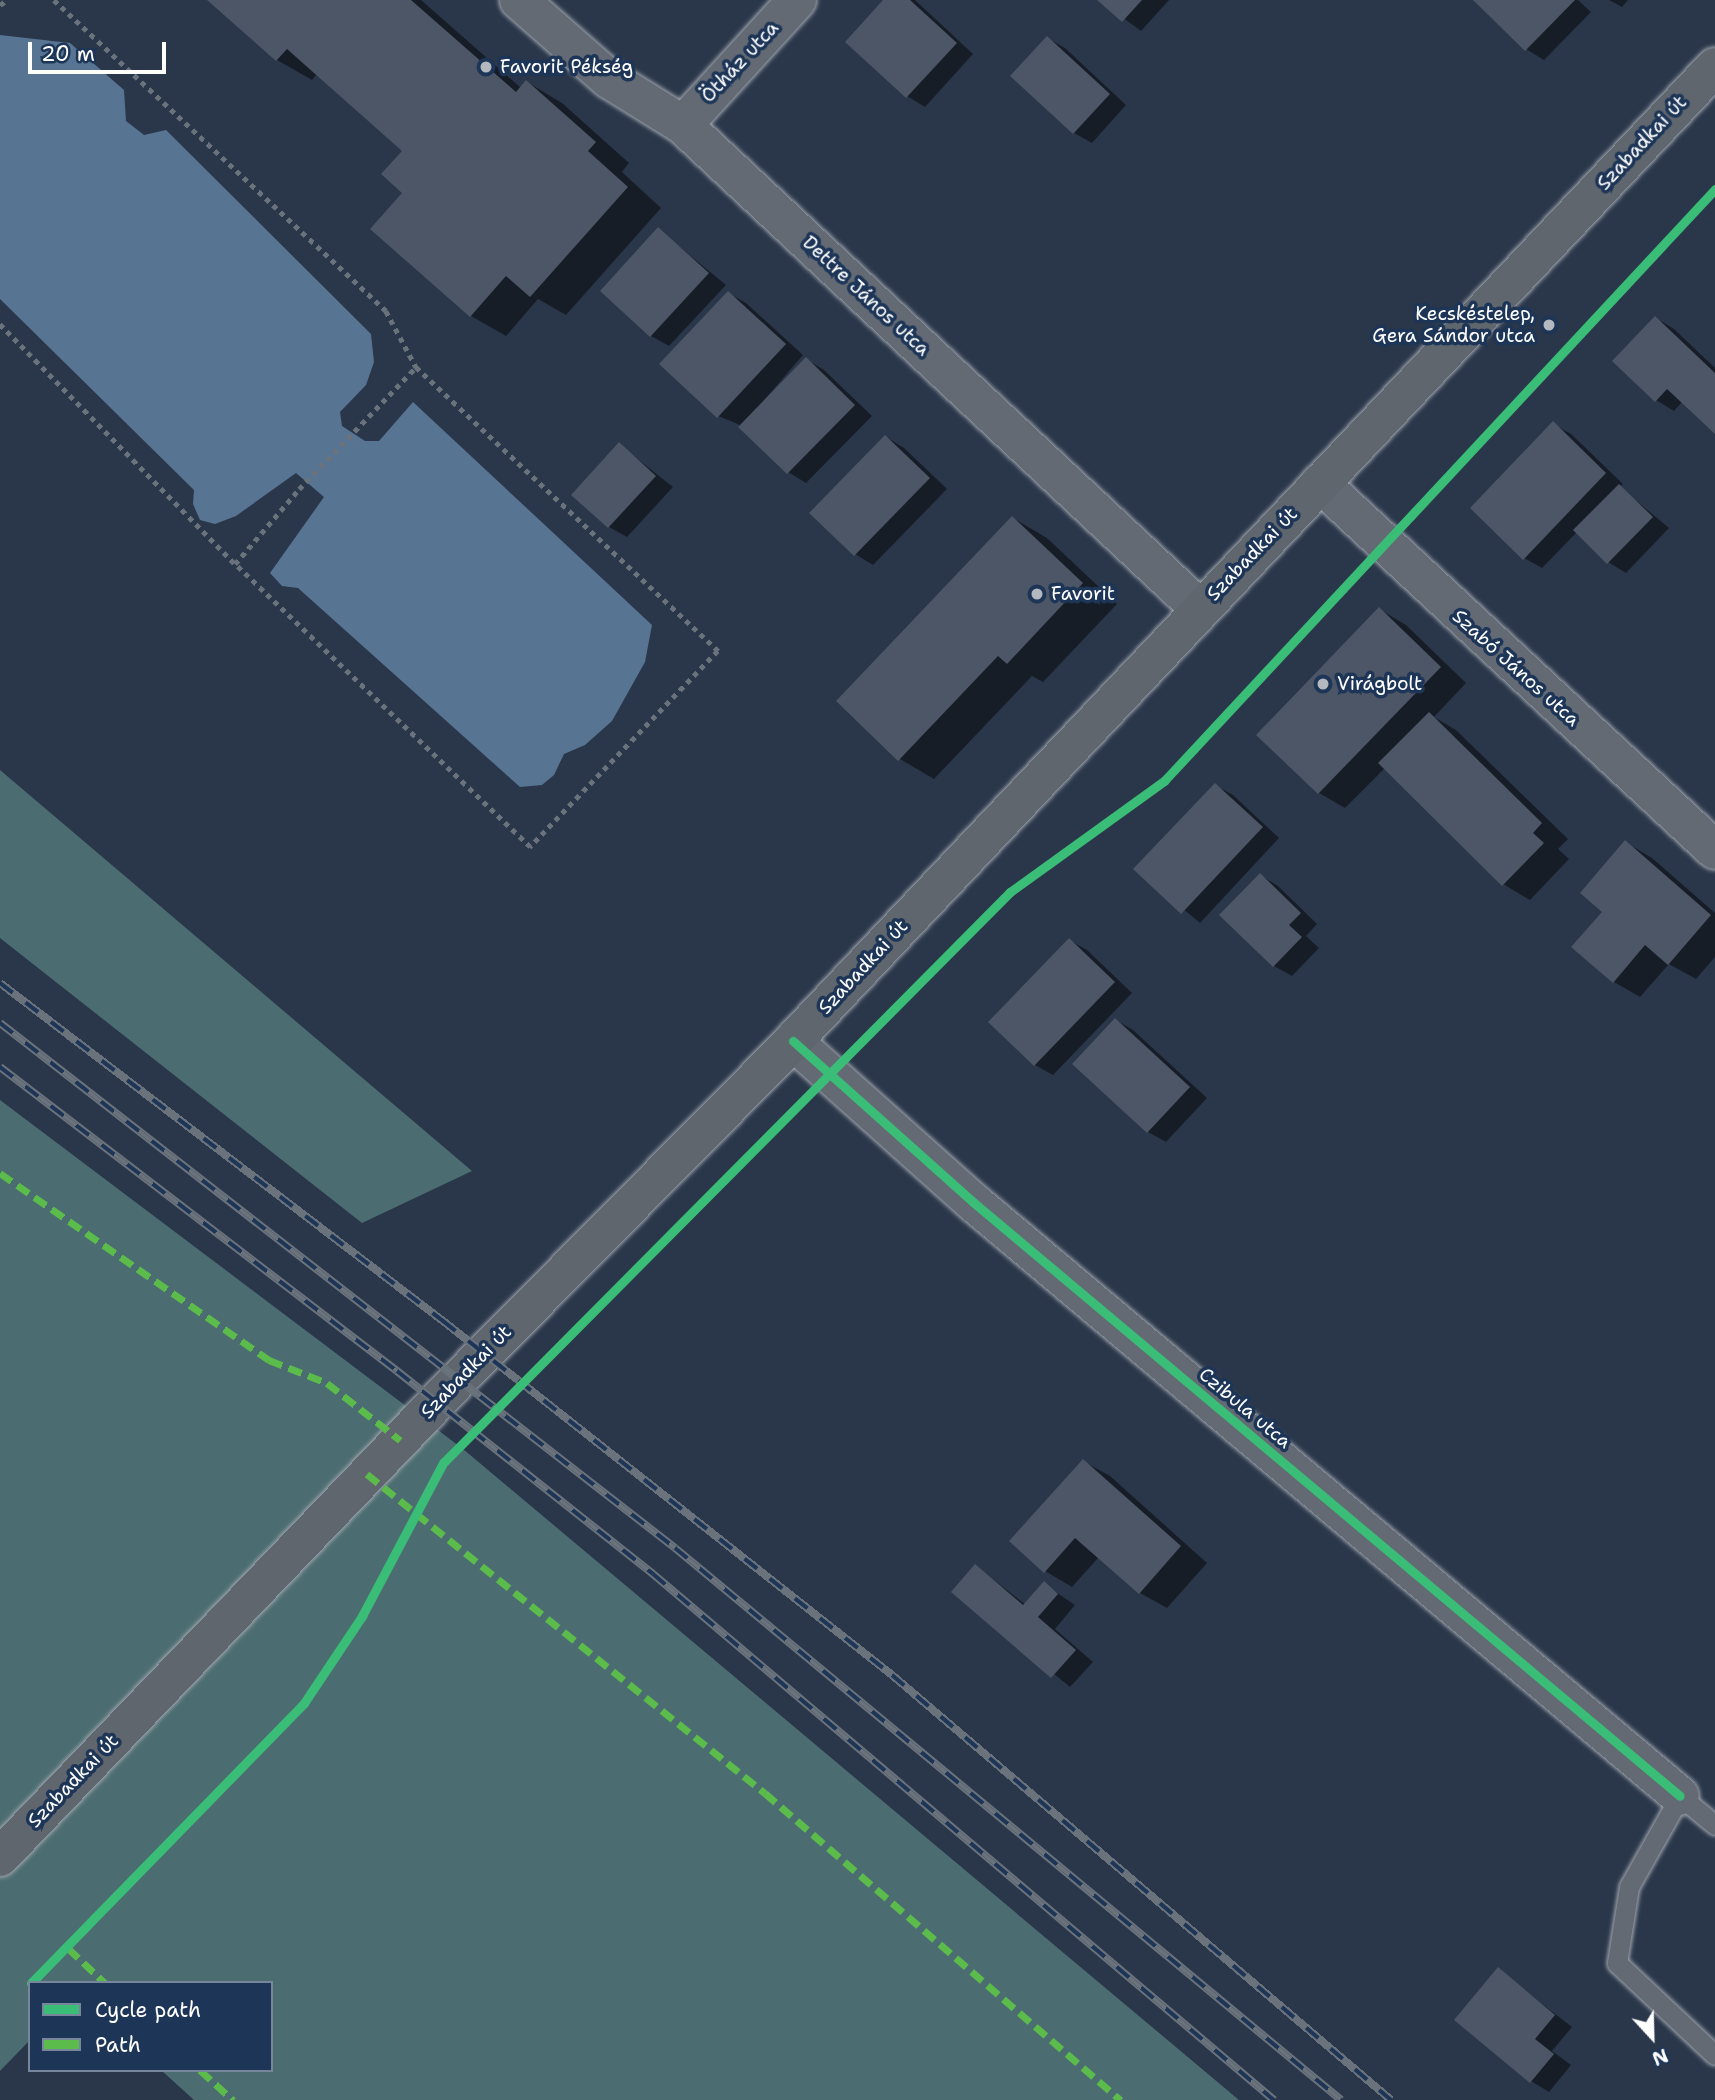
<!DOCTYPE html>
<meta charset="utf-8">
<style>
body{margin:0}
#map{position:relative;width:1715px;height:2100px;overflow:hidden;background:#2a374a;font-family:"Shantell Sans",sans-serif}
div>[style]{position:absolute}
.green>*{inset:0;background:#4b6d71}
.water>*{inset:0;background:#587493}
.shadow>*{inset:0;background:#0007}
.building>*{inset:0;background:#4c5666}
.path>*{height:4.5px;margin-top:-2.25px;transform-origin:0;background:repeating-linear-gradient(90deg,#6a727c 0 5px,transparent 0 10px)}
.roads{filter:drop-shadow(0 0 2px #9fa5ae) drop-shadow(0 0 2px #9fa5ae)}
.service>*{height:19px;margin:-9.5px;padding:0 9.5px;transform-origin:9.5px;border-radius:9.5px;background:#636a74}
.minor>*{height:38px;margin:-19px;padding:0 19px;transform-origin:19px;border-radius:19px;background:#636a74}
.primary>*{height:38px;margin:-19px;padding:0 19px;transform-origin:19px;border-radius:19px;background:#60666e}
.rail>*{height:8px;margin-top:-4px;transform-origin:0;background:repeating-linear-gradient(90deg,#1d3557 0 16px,#6a727c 0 32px);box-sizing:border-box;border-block:2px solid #6a727c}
.quiet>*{height:7px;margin-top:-3.5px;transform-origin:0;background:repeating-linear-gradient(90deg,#5cbc4b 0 14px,transparent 0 21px)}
.cycleway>*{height:9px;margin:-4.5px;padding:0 4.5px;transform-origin:4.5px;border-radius:4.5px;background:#3abd76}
.dots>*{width:19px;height:19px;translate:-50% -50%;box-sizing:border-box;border:4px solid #1d3557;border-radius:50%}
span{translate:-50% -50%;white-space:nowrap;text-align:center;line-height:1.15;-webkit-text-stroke:7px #1d3557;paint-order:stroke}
.street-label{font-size:19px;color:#fff}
.poi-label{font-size:19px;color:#fff}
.left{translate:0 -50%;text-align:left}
.right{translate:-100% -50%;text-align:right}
.legend{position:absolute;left:28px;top:1981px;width:245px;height:91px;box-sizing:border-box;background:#1d3557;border:2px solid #77869a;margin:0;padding:9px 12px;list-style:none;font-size:21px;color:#fff}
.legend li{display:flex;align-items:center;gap:14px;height:35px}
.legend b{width:35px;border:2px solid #77869a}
.north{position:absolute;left:1617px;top:2002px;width:70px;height:70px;-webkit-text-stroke:5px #1d3557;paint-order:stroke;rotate:158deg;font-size:19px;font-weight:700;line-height:28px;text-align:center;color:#fff}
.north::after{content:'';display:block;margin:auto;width:24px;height:32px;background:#fff;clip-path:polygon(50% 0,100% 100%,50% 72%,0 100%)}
.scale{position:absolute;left:28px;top:42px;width:138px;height:32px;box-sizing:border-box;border:4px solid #fff;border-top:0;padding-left:9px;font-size:21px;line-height:24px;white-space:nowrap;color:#fff;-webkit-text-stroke:5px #1d3557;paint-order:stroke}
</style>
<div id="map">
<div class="green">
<div style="clip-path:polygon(0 770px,472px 1171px,362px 1223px,0 938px)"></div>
<div style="clip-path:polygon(0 1100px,463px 1449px,1239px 2100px,194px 2100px,161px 2070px,271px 2070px,271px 1983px,30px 1983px,30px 2040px,0 2071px)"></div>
</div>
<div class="water">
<div style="clip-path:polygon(0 35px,70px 43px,124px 90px,126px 121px,144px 135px,166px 130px,371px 334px,374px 362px,366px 385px,340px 412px,342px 426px,365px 441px,379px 441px,413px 402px,652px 625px,645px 662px,612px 721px,585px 745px,564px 754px,554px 775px,542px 785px,520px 787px,298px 588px,282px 586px,270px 573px,324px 497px,296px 473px,236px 516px,215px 524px,200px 520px,193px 504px,194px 490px,0 299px)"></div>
</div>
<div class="shadow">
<div style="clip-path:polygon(209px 0,421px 0,521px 88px,527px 82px,562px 103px,629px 163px,622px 172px,661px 208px,566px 315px,538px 299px,506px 336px,471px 316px,405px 193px,404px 150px,317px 74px,312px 80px,277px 60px)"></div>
<div style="clip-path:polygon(886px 0,915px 0,973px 54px,925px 107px,907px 96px)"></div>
<div style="clip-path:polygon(1099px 0,1169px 0,1141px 31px)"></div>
<div style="clip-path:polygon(1476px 0,1578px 0,1591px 12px,1544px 60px,1526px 49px)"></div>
<div style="clip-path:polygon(1609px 0,1628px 0,1622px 7px)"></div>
<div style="clip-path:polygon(1047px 38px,1065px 48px,1126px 105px,1092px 143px,1074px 133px)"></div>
<div style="clip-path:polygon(658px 229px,726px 285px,669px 346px,651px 336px)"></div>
<div style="clip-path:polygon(728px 293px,746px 303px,803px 355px,746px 421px,806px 359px,824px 370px,872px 416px,806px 483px,788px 472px,738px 424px,718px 416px)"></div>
<div style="clip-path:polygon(1656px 318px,1674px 329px,1715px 368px,1715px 432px,1683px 401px,1674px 411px,1656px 400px)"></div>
<div style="clip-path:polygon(1553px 424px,1571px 434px,1623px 484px,1620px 487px,1669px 528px,1626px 573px,1608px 562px,1577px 532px,1542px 568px,1524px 558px)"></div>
<div style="clip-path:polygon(886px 437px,904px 448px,947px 489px,873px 565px,855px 554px)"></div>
<div style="clip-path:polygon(620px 445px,673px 487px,627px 537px,609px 527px)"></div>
<div style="clip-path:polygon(1013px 518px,1047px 538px,1117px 604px,1043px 682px,1032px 676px,934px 779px,900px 759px)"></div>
<div style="clip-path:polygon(1379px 609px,1406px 625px,1466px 683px,1434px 717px,1456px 730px,1568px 839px,1558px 849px,1569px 859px,1530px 900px,1503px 884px,1385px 768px,1345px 808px,1319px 793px)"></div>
<div style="clip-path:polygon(1215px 785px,1233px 795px,1279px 838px,1200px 923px,1136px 869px)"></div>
<div style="clip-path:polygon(1625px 842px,1652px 858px,1715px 913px,1715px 957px,1696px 979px,1669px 964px,1640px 997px,1614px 982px,1604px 912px)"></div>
<div style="clip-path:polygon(1260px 875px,1278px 886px,1317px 924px,1306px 936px,1319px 948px,1292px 976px,1274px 966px,1222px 915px)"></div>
<div style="clip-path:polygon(1069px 940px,1087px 950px,1132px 993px,1053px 1075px,1035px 1065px,990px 1022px)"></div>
<div style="clip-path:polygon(1116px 1020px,1133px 1030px,1207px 1098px,1166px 1142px,1148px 1132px,1074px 1064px)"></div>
<div style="clip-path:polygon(1083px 1461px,1110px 1476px,1207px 1563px,1167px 1608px,1140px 1593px,1099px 1557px,1072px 1587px,1045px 1571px)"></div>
<div style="clip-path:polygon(976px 1566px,1026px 1605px,1044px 1584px,1075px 1605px,1055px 1629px,1093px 1662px,1070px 1687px,954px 1592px)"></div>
<div style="clip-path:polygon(1498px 1970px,1572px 2027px,1552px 2051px,1571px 2065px,1549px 2092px,1531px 2081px)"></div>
</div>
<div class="building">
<div style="clip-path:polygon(207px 0,411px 0,516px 92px,526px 80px,596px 142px,588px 151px,628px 187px,530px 297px,506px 276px,470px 317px,370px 229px,402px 193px,381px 174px,402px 151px,287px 49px,276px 61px)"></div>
<div style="clip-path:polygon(883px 0,910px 0,957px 43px,906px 98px,845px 42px)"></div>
<div style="clip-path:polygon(1097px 0,1142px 0,1122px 22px)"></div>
<div style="clip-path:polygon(1473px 0,1575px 0,1525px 51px)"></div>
<div style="clip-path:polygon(1047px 36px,1110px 94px,1073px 134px,1010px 76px)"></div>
<div style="clip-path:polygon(658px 227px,709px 273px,650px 337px,600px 291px)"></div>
<div style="clip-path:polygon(728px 291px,786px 344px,717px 418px,659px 364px)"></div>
<div style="clip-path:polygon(1655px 316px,1715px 373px,1715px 434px,1667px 389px,1655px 402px,1612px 361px)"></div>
<div style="clip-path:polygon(806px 357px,855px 405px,787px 474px,738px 427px)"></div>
<div style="clip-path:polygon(1553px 421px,1606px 473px,1523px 560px,1470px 508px)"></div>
<div style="clip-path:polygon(885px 435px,930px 478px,854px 556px,809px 513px)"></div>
<div style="clip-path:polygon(619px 442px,656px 476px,608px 528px,571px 495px)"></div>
<div style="clip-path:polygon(1619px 484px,1653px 517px,1607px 564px,1573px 530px)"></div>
<div style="clip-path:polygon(1012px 516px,1083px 583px,1007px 664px,998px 656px,898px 761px,836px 701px)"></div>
<div style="clip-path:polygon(1379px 607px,1441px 667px,1318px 794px,1256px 735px)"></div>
<div style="clip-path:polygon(1429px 712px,1542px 823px,1533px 833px,1544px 843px,1502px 886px,1378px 763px)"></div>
<div style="clip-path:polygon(1215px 783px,1263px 827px,1181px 914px,1133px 869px)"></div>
<div style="clip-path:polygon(1625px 840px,1711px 915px,1668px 965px,1645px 945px,1613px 983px,1571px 947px,1602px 912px,1580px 893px)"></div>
<div style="clip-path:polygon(1260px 873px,1301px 913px,1289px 925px,1302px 937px,1273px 967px,1219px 915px)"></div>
<div style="clip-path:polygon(1069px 938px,1115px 982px,1034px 1066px,988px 1022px)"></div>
<div style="clip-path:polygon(1115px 1018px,1190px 1087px,1147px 1133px,1072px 1064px)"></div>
<div style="clip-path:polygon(1083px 1459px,1181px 1546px,1139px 1594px,1075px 1538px,1044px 1573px,1009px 1541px)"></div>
<div style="clip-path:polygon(975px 1564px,1023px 1605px,1044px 1581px,1058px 1594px,1038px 1617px,1076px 1650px,1051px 1678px,951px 1592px)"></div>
<div style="clip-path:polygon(1498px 1967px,1555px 2015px,1535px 2039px,1554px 2054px,1530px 2083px,1454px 2020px)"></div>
</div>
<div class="path">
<div style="left:54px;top:0;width:455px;rotate:43.1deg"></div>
<div style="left:386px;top:311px;width:64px;rotate:61.8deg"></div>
<div style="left:416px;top:367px;width:415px;rotate:43.2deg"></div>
<div style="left:718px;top:651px;width:272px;rotate:133.8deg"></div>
<div style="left:530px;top:847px;width:409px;rotate:-136.2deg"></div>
<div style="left:235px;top:564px;width:99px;rotate:-49.5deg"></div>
<div style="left:299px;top:489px;width:169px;rotate:-46.2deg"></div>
<div style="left:0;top:5px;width:9px;rotate:-36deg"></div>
<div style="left:0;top:324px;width:336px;rotate:45.6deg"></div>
</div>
<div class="roads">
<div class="service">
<div style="left:1715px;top:1825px;width:45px;rotate:-140.4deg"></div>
<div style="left:1680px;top:1796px;width:104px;rotate:119.3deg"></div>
<div style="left:1629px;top:1887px;width:77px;rotate:99deg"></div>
<div style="left:1617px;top:1963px;width:134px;rotate:43.2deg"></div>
</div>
<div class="minor">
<div style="left:519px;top:0;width:120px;rotate:41.3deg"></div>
<div style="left:609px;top:79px;width:87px;rotate:31.9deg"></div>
<div style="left:683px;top:125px;width:708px;rotate:43.11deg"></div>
<div style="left:683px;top:125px;width:169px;rotate:-47.6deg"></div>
<div style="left:1320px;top:483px;width:539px;rotate:42.9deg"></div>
<div style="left:793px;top:1041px;width:241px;rotate:41.8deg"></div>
<div style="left:973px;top:1202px;width:923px;rotate:40.04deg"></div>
</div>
<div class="primary">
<div style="left:0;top:1857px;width:663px;rotate:-46.16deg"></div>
<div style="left:459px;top:1379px;width:475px;rotate:-45.3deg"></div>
<div style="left:793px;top:1041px;width:1341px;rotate:-46.57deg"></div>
</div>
</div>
<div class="rail">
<div style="left:0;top:983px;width:557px;rotate:37.34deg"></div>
<div style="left:443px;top:1321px;width:572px;rotate:38.25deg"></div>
<div style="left:892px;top:1675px;width:655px;rotate:40.42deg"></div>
<div style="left:0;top:1023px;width:855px;rotate:37.87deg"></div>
<div style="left:675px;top:1548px;width:865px;rotate:39.65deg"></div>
<div style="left:0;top:1067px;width:500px;rotate:37.44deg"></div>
<div style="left:397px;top:1371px;width:327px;rotate:38.4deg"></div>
<div style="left:653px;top:1574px;width:814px;rotate:40.27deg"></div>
</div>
<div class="quiet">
<div style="left:0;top:1173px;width:328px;rotate:34.8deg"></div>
<div style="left:269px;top:1360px;width:62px;rotate:21.6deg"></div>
<div style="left:327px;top:1383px;width:93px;rotate:38deg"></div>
<div style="left:367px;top:1474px;width:510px;rotate:38.71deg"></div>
<div style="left:765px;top:1793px;width:470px;rotate:40.8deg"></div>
<div style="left:68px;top:1948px;width:51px;rotate:43.4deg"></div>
<div style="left:200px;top:2070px;width:45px;rotate:42.3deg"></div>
</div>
<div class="cycleway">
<div style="left:793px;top:1041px;width:241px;rotate:41.8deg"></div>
<div style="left:973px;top:1202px;width:923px;rotate:40.04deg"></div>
<div style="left:31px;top:1983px;width:391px;rotate:-45.7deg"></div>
<div style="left:304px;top:1703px;width:105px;rotate:-56.3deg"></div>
<div style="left:362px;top:1616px;width:173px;rotate:-62.1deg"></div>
<div style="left:443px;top:1463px;width:805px;rotate:-45.2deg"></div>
<div style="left:1010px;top:892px;width:190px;rotate:-35.8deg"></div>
<div style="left:1164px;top:781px;width:809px;rotate:-47.05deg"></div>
</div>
<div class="dots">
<div style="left:486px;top:67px;background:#b4b9c0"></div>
<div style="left:1549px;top:325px;background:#b4b9c0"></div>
<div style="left:1037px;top:594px;background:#b4b9c0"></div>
<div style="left:1323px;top:684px;background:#b4b9c0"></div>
</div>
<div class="street-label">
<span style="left:740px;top:62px;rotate:-47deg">Ötház utca</span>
<span style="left:1642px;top:143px;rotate:-47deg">Szabadkai út</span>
<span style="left:866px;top:296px;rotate:43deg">Dettre János utca</span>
<span style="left:1252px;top:554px;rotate:-46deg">Szabadkai út</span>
<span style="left:1516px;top:668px;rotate:42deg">Szabó János utca</span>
<span style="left:863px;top:967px;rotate:-47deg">Szabadkai út</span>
<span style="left:466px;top:1372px;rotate:-46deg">Szabadkai út</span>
<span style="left:1245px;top:1408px;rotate:40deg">Czibula utca</span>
<span style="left:73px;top:1781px;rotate:-46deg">Szabadkai út</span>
</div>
<div class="poi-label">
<span class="left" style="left:500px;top:67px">Favorit Pékség</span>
<span class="right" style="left:1535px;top:325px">Kecskéstelep,<br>Gera Sándor utca</span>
<span class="left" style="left:1051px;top:594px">Favorit</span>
<span class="left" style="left:1337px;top:684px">Virágbolt</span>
</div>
<ul class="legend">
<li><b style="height:9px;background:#3abd76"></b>Cycle path</li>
<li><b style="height:9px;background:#5cbc4b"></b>Path</li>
</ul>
<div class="north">N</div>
<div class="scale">20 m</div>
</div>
